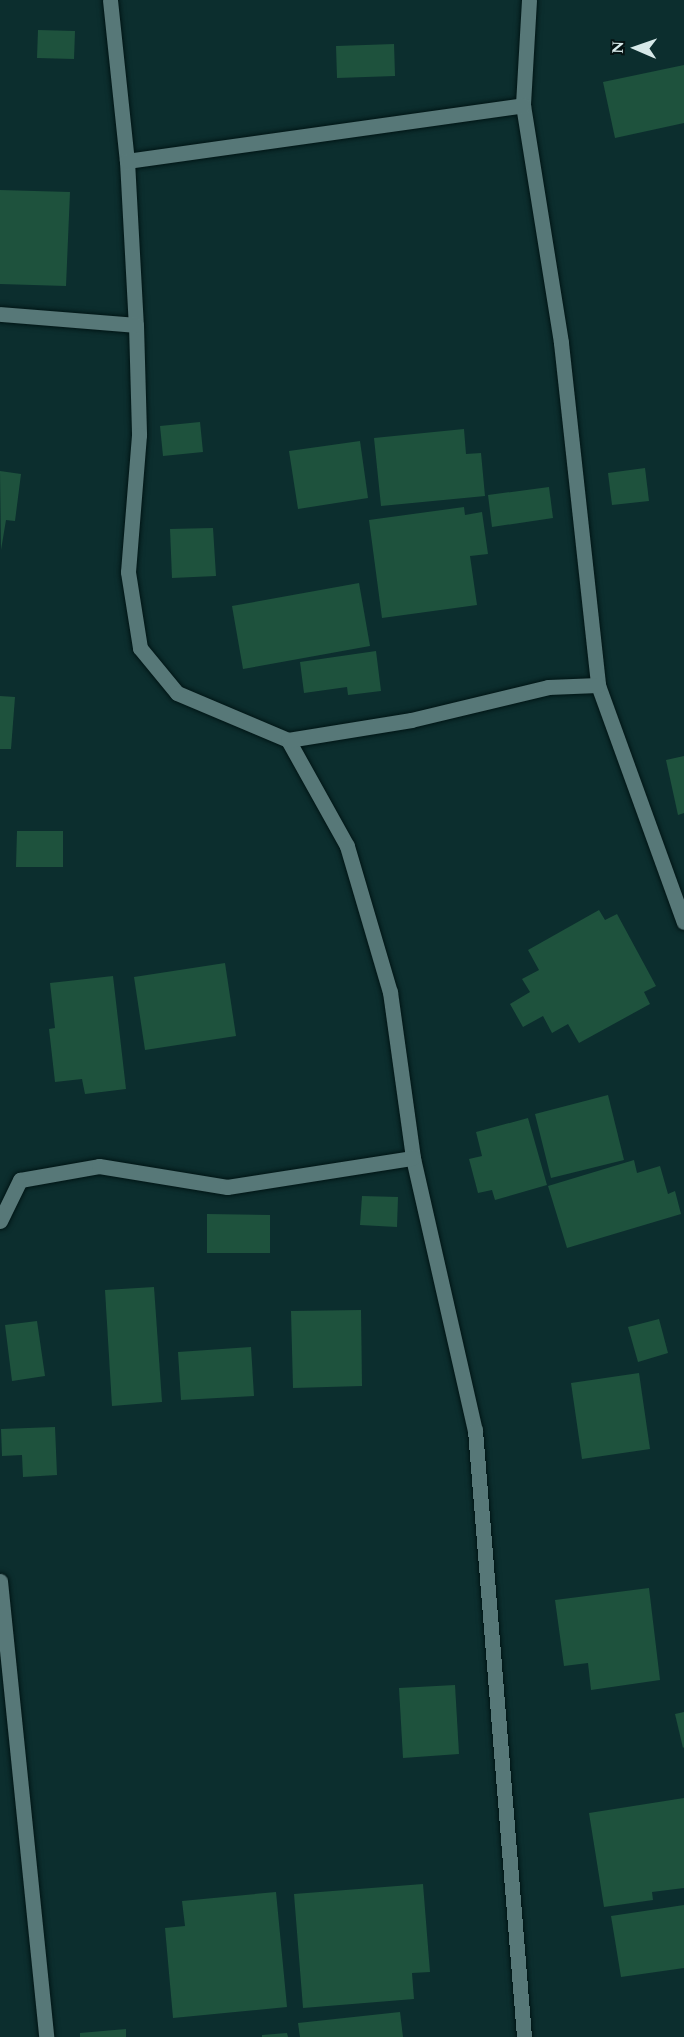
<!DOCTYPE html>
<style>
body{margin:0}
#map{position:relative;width:684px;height:2037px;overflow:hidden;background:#0c2e2e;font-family:Spectral,serif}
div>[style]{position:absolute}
.building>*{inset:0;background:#1e523d}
.roads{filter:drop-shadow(0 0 2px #001515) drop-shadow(0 0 2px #001515)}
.minor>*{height:15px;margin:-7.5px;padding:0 7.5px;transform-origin:7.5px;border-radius:7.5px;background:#577878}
span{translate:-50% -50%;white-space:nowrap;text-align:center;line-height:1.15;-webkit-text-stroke:4.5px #061313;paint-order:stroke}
.north{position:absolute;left:606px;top:18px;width:60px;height:60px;-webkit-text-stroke:4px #061313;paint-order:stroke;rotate:272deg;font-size:16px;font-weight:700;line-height:24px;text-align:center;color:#d7e9e9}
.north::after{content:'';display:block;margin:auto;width:21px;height:27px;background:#d7e9e9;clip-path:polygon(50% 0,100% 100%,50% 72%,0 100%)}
</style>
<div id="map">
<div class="building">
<div style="clip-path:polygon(38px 30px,75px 31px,74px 59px,37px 58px)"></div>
<div style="clip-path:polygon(394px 44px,395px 76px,337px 78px,336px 46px)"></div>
<div style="clip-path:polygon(684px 65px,684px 123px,615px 138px,603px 82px)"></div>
<div style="clip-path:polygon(0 190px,70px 192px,66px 286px,0 284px)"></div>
<div style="clip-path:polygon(200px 422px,203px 452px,163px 456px,160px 426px)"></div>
<div style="clip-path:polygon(464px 429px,466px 454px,481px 453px,485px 496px,381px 506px,374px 438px)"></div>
<div style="clip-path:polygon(360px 441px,368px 498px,298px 509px,289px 451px)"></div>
<div style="clip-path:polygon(645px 468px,649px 501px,612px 505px,608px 473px)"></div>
<div style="clip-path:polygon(0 471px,21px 474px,15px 521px,6px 520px,1px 550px)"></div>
<div style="clip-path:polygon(549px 487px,553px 518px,492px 527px,488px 495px)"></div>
<div style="clip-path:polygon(464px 507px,465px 515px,482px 512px,488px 554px,470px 556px,477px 605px,382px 618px,369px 520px)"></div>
<div style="clip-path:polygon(213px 528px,216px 576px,172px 578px,170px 529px)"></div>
<div style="clip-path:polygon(359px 583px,370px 646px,243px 669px,232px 606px)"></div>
<div style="clip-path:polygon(376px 651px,381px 691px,348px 695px,347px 687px,304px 693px,300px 662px)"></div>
<div style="clip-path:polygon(0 696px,15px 697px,11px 749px,0 749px)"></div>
<div style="clip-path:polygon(684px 756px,684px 813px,678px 815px,666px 760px)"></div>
<div style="clip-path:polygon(17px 831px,63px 831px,63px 867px,16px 867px)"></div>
<div style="clip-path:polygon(599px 910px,605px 920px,617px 914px,656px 986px,644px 992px,650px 1004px,579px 1043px,568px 1024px,552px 1033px,543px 1016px,523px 1027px,510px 1004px,530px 992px,522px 979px,539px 970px,528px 950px)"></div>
<div style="clip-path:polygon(225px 963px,236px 1036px,145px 1050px,134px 977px)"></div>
<div style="clip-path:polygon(113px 976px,126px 1089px,85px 1094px,82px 1079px,55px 1082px,49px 1029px,55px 1028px,50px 983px)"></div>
<div style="clip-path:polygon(608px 1095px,624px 1160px,551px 1178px,535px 1114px)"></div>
<div style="clip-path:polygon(528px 1118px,547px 1185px,495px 1200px,492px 1190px,478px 1193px,469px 1159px,482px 1156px,476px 1132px)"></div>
<div style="clip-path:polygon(634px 1160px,637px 1173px,660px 1166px,668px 1194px,675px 1191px,681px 1214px,567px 1248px,548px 1186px)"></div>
<div style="clip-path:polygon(362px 1196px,398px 1197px,397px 1227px,360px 1225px)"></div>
<div style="clip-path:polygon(207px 1214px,270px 1215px,270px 1253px,207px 1253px)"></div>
<div style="clip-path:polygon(154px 1287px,162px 1402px,112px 1406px,105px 1290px)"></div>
<div style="clip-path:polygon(361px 1310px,362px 1386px,293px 1388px,291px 1311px)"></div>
<div style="clip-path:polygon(659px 1319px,668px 1353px,638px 1362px,628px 1327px)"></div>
<div style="clip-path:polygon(37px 1321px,45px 1376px,12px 1381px,5px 1325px)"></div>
<div style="clip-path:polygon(251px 1347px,254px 1396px,181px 1400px,178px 1352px)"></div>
<div style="clip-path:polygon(639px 1373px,650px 1449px,582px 1459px,571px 1383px)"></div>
<div style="clip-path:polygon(55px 1427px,57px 1475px,23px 1477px,22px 1455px,2px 1456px,1px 1429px)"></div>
<div style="clip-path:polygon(649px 1588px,660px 1680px,591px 1690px,588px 1663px,564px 1666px,555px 1600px)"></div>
<div style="clip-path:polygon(455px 1685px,459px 1754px,403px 1758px,399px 1688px)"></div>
<div style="clip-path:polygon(684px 1712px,684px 1747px,683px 1748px,675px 1714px)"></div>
<div style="clip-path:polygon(684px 1798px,684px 1888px,652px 1892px,653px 1900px,604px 1907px,589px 1813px)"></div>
<div style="clip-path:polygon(423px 1884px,430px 1972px,412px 1973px,414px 1999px,303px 2008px,294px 1894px)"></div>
<div style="clip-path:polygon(276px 1892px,287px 2007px,173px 2018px,165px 1928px,185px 1926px,182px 1901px)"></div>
<div style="clip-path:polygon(684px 1905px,684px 1968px,621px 1977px,611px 1916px)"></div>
<div style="clip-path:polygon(400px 2012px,403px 2037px,300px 2037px,298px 2023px)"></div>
<div style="clip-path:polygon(126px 2029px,126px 2037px,80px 2037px,80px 2033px)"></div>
<div style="clip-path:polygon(287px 2033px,288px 2037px,262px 2037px,262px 2035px)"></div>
</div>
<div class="roads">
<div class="minor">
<div style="left:110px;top:0;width:162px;rotate:84deg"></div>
<div style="left:127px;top:161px;width:164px;rotate:86.9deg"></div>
<div style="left:136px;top:325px;width:110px;rotate:88.4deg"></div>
<div style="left:139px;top:435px;width:137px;rotate:94.6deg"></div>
<div style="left:128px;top:572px;width:77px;rotate:81deg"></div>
<div style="left:140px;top:648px;width:58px;rotate:50.6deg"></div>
<div style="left:177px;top:693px;width:121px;rotate:22.9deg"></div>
<div style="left:288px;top:740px;width:121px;rotate:60.9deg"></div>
<div style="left:347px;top:846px;width:152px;rotate:73.6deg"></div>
<div style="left:390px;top:992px;width:168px;rotate:82.1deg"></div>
<div style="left:413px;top:1158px;width:279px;rotate:77.2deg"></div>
<div style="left:475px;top:1430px;width:609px;rotate:85.38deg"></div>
<div style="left:529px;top:0;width:105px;rotate:93.3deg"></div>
<div style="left:523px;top:105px;width:241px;rotate:80.9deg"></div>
<div style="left:561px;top:343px;width:344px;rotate:83.8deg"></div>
<div style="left:598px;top:685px;width:252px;rotate:70.1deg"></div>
<div style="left:127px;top:161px;width:400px;rotate:-8deg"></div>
<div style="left:0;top:314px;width:136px;rotate:4.6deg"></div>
<div style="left:288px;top:740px;width:125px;rotate:-9.2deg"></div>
<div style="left:411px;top:720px;width:141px;rotate:-13.5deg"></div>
<div style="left:548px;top:687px;width:50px;rotate:-2.3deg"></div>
<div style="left:0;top:1221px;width:46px;rotate:-64deg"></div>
<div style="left:20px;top:1180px;width:80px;rotate:-10deg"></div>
<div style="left:99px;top:1166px;width:130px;rotate:9.3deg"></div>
<div style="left:227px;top:1187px;width:188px;rotate:-8.9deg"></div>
<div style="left:0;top:1581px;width:458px;rotate:84.2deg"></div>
</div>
</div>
<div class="north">N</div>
</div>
